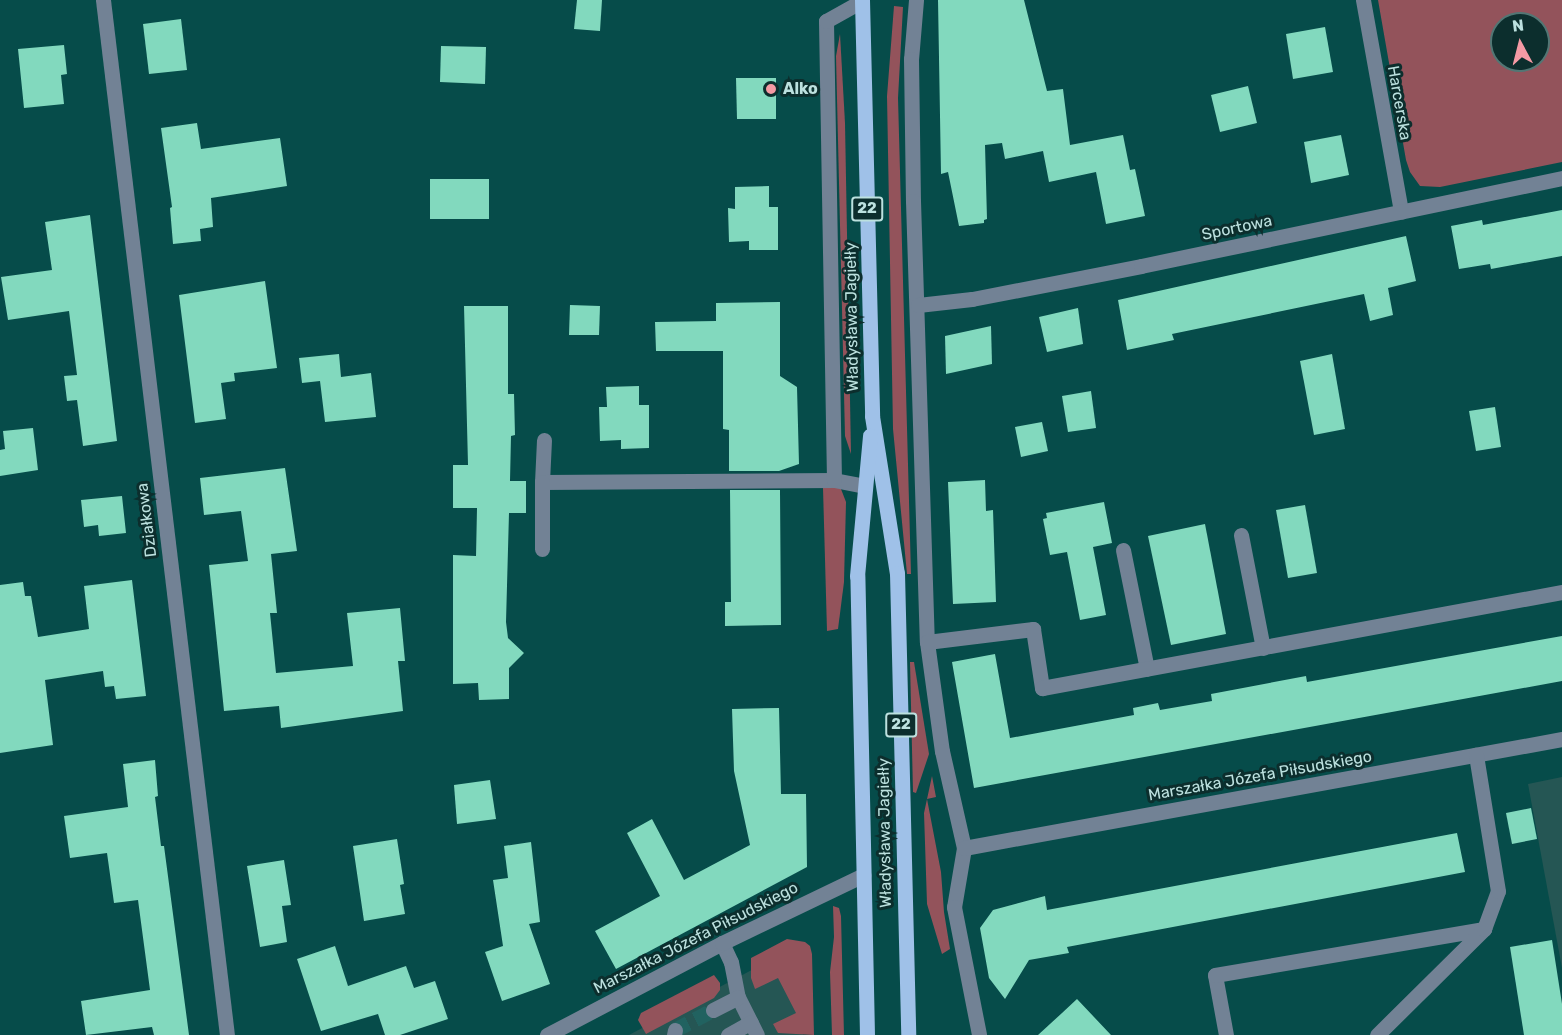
<!DOCTYPE html>
<meta charset="utf-8">
<style>
body{margin:0}
#map{position:relative;width:1562px;height:1035px;overflow:hidden;background:#064c4a;font-family:Rubik,sans-serif}
div>[style]{position:absolute}
.built>*{inset:0;background:#255654}
.green>*{inset:0;background:#93535b}
.building>*{inset:0;background:#82d9be}
.minor-tunnel>*{height:15px;margin-top:-7.5px;transform-origin:0;background:repeating-linear-gradient(90deg,#216260 0 15px,transparent 0 23px)}
.minor>*{height:15px;margin:-7.5px;padding:0 7.5px;transform-origin:7.5px;border-radius:7.5px;background:#728295}
.major>*{height:15px;margin:-7.5px;padding:0 7.5px;transform-origin:7.5px;border-radius:7.5px;background:#9fc1e8}
.dots>*{width:16px;height:16px;translate:-50% -50%;box-sizing:border-box;border:3px solid #0c2e2d;border-radius:50%}
span{translate:-50% -50%;white-space:nowrap;text-align:center;line-height:1.15;-webkit-text-stroke:6px #0c2e2d;paint-order:stroke}
.shield-label span{padding:2px 4px;background:#0c2e2d;border:2px solid;border-radius:4px;-webkit-text-stroke-width:0}
.shield-label{font-size:15px;color:#bce1df;font-weight:700}
.poi-label{font-size:16px;color:#bce1df;font-weight:700}
.left{translate:0 -50%;text-align:left}
.street-label{font-size:16px;color:#bce1df}
.north{position:absolute;left:1490px;top:12px;width:60px;height:60px;box-sizing:border-box;background:#0c2e2d;border:2px solid #527674;border-radius:50%;rotate:353deg;font-size:16px;font-weight:700;line-height:24px;text-align:center;color:#bce1df}
.north::after{content:'';display:block;margin:auto;width:21px;height:27px;background:#f49aa4;clip-path:polygon(50% 0,100% 100%,50% 72%,0 100%)}
</style>
<div id="map">
<div class="built">
<div style="clip-path:polygon(1562px 777px,1562px 968px,1528px 784px)"></div>
<div style="clip-path:polygon(795px 947px,803px 1035px,629px 1035px)"></div>
</div>
<div class="green">
<div style="clip-path:polygon(evenodd,1378px 0,1562px 0,1562px 162px,1440px 187px,1420px 186px,1410px 172px,1406px 160px,1378px 0,1502px 24px,1538px 24px,1538px 60px,1502px 60px,1502px 24px)"></div>
<div style="clip-path:polygon(894px 6px,903px 7px,898px 98px,911px 574px,907px 574px,893px 429px,887px 96px)"></div>
<div style="clip-path:polygon(840px 34px,845px 123px,851px 454px,845px 436px,836px 56px)"></div>
<div style="clip-path:polygon(836px 487px,841px 489px,846px 502px,844px 582px,838px 629px,827px 631px,823px 488px)"></div>
<div style="clip-path:polygon(910px 662px,914px 662px,929px 754px,916px 793px,913px 792px)"></div>
<div style="clip-path:polygon(932px 776px,936px 797px,927px 799px,941px 872px,944px 912px,950px 949px,942px 954px,927px 904px,924px 813px)"></div>
<div style="clip-path:polygon(833px 906px,839px 908px,841px 916px,844px 1035px,832px 1035px,830px 972px,834px 937px)"></div>
<div style="clip-path:polygon(787px 939px,805px 942px,810px 946px,812px 954px,814px 1035px,778px 1033px,773px 1024px,796px 1013px,778px 978px,755px 989px,751px 978px,751px 958px)"></div>
<div style="clip-path:polygon(714px 975px,720px 983px,720px 990px,714px 998px,646px 1034px,638px 1020px,641px 1013px)"></div>
</div>
<div class="building">
<div style="clip-path:polygon(577px 0,602px 0,600px 31px,574px 29px)"></div>
<div style="clip-path:polygon(938px 0,1024px 0,1047px 91px,1063px 89px,1070px 145px,1123px 135px,1130px 170px,1135px 169px,1145px 216px,1106px 224px,1096px 172px,1049px 182px,1043px 151px,1005px 159px,1002px 143px,985px 145px,987px 219px,984px 220px,984px 223px,959px 226px,948px 172px,941px 174px)"></div>
<div style="clip-path:polygon(181px 19px,187px 70px,149px 74px,143px 24px)"></div>
<div style="clip-path:polygon(1325px 27px,1333px 72px,1293px 79px,1286px 34px)"></div>
<div style="clip-path:polygon(64px 45px,67px 74px,61px 75px,64px 104px,24px 108px,18px 49px)"></div>
<div style="clip-path:polygon(441px 46px,486px 47px,485px 84px,440px 82px)"></div>
<div style="clip-path:polygon(736px 78px,776px 78px,776px 119px,737px 119px)"></div>
<div style="clip-path:polygon(1248px 86px,1257px 123px,1220px 132px,1211px 95px)"></div>
<div style="clip-path:polygon(197px 123px,201px 149px,280px 138px,287px 186px,211px 198px,213px 227px,200px 229px,201px 241px,173px 244px,170px 208px,172px 207px,161px 128px)"></div>
<div style="clip-path:polygon(1341px 135px,1349px 175px,1311px 183px,1304px 142px)"></div>
<div style="clip-path:polygon(430px 179px,489px 179px,489px 219px,430px 219px)"></div>
<div style="clip-path:polygon(769px 186px,769px 207px,778px 207px,778px 250px,749px 250px,749px 241px,729px 242px,728px 208px,735px 209px,735px 187px)"></div>
<div style="clip-path:polygon(1562px 210px,1562px 256px,1491px 269px,1490px 264px,1459px 269px,1451px 226px,1482px 220px,1483px 225px)"></div>
<div style="clip-path:polygon(90px 215px,117px 441px,83px 446px,77px 400px,67px 401px,64px 376px,77px 375px,69px 311px,8px 320px,1px 277px,52px 270px,45px 222px)"></div>
<div style="clip-path:polygon(1406px 236px,1416px 281px,1388px 288px,1393px 315px,1370px 321px,1364px 294px,1172px 334px,1174px 340px,1127px 350px,1118px 300px)"></div>
<div style="clip-path:polygon(265px 281px,277px 368px,234px 373px,235px 381px,221px 383px,226px 419px,195px 423px,179px 295px)"></div>
<div style="clip-path:polygon(780px 302px,780px 376px,797px 387px,799px 464px,779px 471px,729px 471px,729px 430px,723px 429px,723px 351px,656px 351px,655px 322px,716px 321px,716px 303px)"></div>
<div style="clip-path:polygon(570px 305px,600px 306px,599px 335px,569px 335px)"></div>
<div style="clip-path:polygon(464px 306px,508px 306px,508px 394px,514px 394px,515px 435px,511px 436px,510px 481px,526px 481px,526px 513px,509px 513px,506px 622px,508px 638px,524px 653px,509px 668px,509px 699px,479px 700px,478px 683px,453px 684px,453px 555px,476px 556px,477px 508px,453px 508px,453px 465px,468px 465px)"></div>
<div style="clip-path:polygon(1078px 308px,1083px 344px,1047px 352px,1039px 317px)"></div>
<div style="clip-path:polygon(991px 326px,992px 364px,946px 374px,945px 336px)"></div>
<div style="clip-path:polygon(339px 354px,341px 377px,371px 373px,376px 417px,325px 422px,320px 381px,302px 383px,299px 358px)"></div>
<div style="clip-path:polygon(1332px 354px,1345px 429px,1314px 435px,1300px 361px)"></div>
<div style="clip-path:polygon(639px 386px,639px 405px,649px 405px,649px 448px,621px 449px,621px 440px,600px 441px,599px 407px,607px 407px,606px 387px)"></div>
<div style="clip-path:polygon(1091px 391px,1096px 428px,1068px 432px,1062px 396px)"></div>
<div style="clip-path:polygon(1495px 407px,1501px 447px,1476px 451px,1469px 411px)"></div>
<div style="clip-path:polygon(1042px 422px,1048px 451px,1021px 457px,1015px 427px)"></div>
<div style="clip-path:polygon(33px 428px,38px 470px,0 476px,0 450px,5px 449px,3px 431px)"></div>
<div style="clip-path:polygon(285px 468px,297px 551px,271px 554px,277px 613px,270px 613px,276px 673px,353px 666px,347px 613px,400px 608px,405px 661px,398px 661px,403px 711px,281px 728px,279px 706px,224px 711px,209px 565px,248px 561px,241px 511px,204px 515px,200px 478px)"></div>
<div style="clip-path:polygon(985px 480px,986px 511px,993px 510px,996px 602px,953px 604px,948px 482px)"></div>
<div style="clip-path:polygon(730px 490px,780px 490px,781px 625px,725px 626px,725px 602px,731px 602px)"></div>
<div style="clip-path:polygon(122px 496px,126px 533px,99px 536px,98px 525px,84px 527px,81px 500px)"></div>
<div style="clip-path:polygon(1104px 502px,1112px 543px,1093px 547px,1106px 615px,1080px 620px,1067px 552px,1050px 555px,1043px 519px,1047px 518px,1046px 513px)"></div>
<div style="clip-path:polygon(1305px 505px,1317px 573px,1288px 578px,1276px 510px)"></div>
<div style="clip-path:polygon(1205px 524px,1226px 634px,1171px 645px,1148px 536px)"></div>
<div style="clip-path:polygon(132px 580px,146px 696px,116px 699px,114px 686px,105px 687px,103px 671px,45px 680px,53px 745px,0 753px,0 585px,23px 582px,25px 596px,31px 596px,38px 637px,89px 629px,84px 586px)"></div>
<div style="clip-path:polygon(1562px 636px,1562px 681px,974px 788px,952px 662px,995px 654px,1010px 738px,1134px 715px,1133px 708px,1158px 703px,1160px 710px,1212px 701px,1211px 694px,1306px 676px,1307px 682px)"></div>
<div style="clip-path:polygon(779px 708px,781px 794px,806px 794px,807px 867px,616px 969px,595px 931px,660px 896px,627px 833px,652px 819px,684px 880px,750px 845px,734px 771px,732px 709px)"></div>
<div style="clip-path:polygon(155px 760px,158px 796px,155px 797px,161px 846px,164px 846px,189px 1035px,154px 1035px,152px 1027px,86px 1035px,81px 1001px,150px 990px,138px 900px,114px 903px,107px 853px,70px 858px,64px 816px,128px 807px,123px 764px)"></div>
<div style="clip-path:polygon(490px 780px,496px 819px,457px 824px,454px 785px)"></div>
<div style="clip-path:polygon(1531px 808px,1537px 839px,1512px 844px,1506px 813px)"></div>
<div style="clip-path:polygon(1457px 833px,1465px 872px,1067px 947px,1069px 953px,1029px 960px,1005px 999px,989px 978px,980px 928px,993px 910px,1045px 896px,1047px 910px)"></div>
<div style="clip-path:polygon(397px 839px,404px 884px,400px 885px,405px 914px,364px 921px,353px 846px)"></div>
<div style="clip-path:polygon(531px 842px,540px 922px,529px 924px,550px 984px,502px 1001px,485px 952px,503px 946px,493px 880px,508px 878px,504px 846px)"></div>
<div style="clip-path:polygon(284px 860px,291px 905px,282px 906px,287px 942px,260px 947px,247px 866px)"></div>
<div style="clip-path:polygon(1552px 940px,1562px 1004px,1562px 1035px,1524px 1035px,1510px 947px)"></div>
<div style="clip-path:polygon(335px 946px,348px 986px,406px 966px,414px 988px,435px 981px,448px 1019px,400px 1035px,385px 1035px,378px 1014px,321px 1031px,297px 959px)"></div>
<div style="clip-path:polygon(1077px 999px,1111px 1035px,1038px 1035px,1062px 1013px)"></div>
</div>
<div class="minor-tunnel">
<div style="left:675px;top:1030px;width:43px;rotate:-27.8deg"></div>
</div>
<div class="minor">
<div style="left:103px;top:0;width:1042px;rotate:83.17deg"></div>
<div style="left:916px;top:0;width:59px;rotate:94.8deg"></div>
<div style="left:911px;top:59px;width:142px;rotate:89.2deg"></div>
<div style="left:913px;top:201px;width:441px;rotate:88.2deg"></div>
<div style="left:927px;top:642px;width:110px;rotate:82.2deg"></div>
<div style="left:942px;top:751px;width:99px;rotate:77.2deg"></div>
<div style="left:964px;top:848px;width:60px;rotate:99.6deg"></div>
<div style="left:954px;top:907px;width:130px;rotate:78.9deg"></div>
<div style="left:1363px;top:0;width:215px;rotate:79.8deg"></div>
<div style="left:918px;top:305px;width:54px;rotate:-6.3deg"></div>
<div style="left:972px;top:299px;width:172px;rotate:-11deg"></div>
<div style="left:1141px;top:266px;width:430px;rotate:-11.8deg"></div>
<div style="left:544px;top:440px;width:42px;rotate:92.7deg"></div>
<div style="left:542px;top:482px;width:292px;rotate:-0.4deg"></div>
<div style="left:834px;top:480px;width:31px;rotate:11deg"></div>
<div style="left:834px;top:480px;width:459px;rotate:-91deg"></div>
<div style="left:826px;top:21px;width:41px;rotate:-29.1deg"></div>
<div style="left:542px;top:482px;width:67px;rotate:90deg"></div>
<div style="left:1241px;top:535px;width:115px;rotate:79deg"></div>
<div style="left:1123px;top:550px;width:121px;rotate:78.6deg"></div>
<div style="left:927px;top:642px;width:107px;rotate:-7deg"></div>
<div style="left:1033px;top:629px;width:60px;rotate:81.3deg"></div>
<div style="left:1042px;top:688px;width:529px;rotate:-10.46deg"></div>
<div style="left:964px;top:848px;width:608px;rotate:-10.33deg"></div>
<div style="left:722px;top:943px;width:21px;rotate:65deg"></div>
<div style="left:731px;top:962px;width:36px;rotate:79deg"></div>
<div style="left:738px;top:997px;width:42px;rotate:63.4deg"></div>
<div style="left:713px;top:1010px;width:28px;rotate:-27deg"></div>
<div style="left:547px;top:1035px;width:198px;rotate:-27.7deg"></div>
<div style="left:722px;top:943px;width:157px;rotate:-25.7deg"></div>
<div style="left:674px;top:1035px;width:5px;rotate:-79deg"></div>
<div style="left:728px;top:1035px;width:26px;rotate:-29deg"></div>
<div style="left:1226px;top:1035px;width:61px;rotate:-100.4deg"></div>
<div style="left:1215px;top:975px;width:273px;rotate:-9.7deg"></div>
<div style="left:1377px;top:1035px;width:151px;rotate:-44.7deg"></div>
<div style="left:1484px;top:929px;width:40px;rotate:-69.8deg"></div>
<div style="left:1498px;top:891px;width:138px;rotate:-99.2deg"></div>
</div>
<div class="major">
<div style="left:862px;top:0;width:416px;rotate:88.6deg"></div>
<div style="left:872px;top:416px;width:159px;rotate:81deg"></div>
<div style="left:897px;top:573px;width:462px;rotate:88.6deg"></div>
<div style="left:867px;top:1035px;width:459px;rotate:-91.2deg"></div>
<div style="left:857px;top:576px;width:141px;rotate:-84.7deg"></div>
</div>
<div class="dots">
<div style="left:771px;top:89px;background:#f49aa4"></div>
</div>
<div class="shield-label">
<span style="left:867px;top:209px">22</span>
<span style="left:901px;top:725px">22</span>
</div>
<div class="poi-label">
<span class="left" style="left:783px;top:89px">Alko</span>
</div>
<div class="street-label">
<span style="left:1399px;top:103px;rotate:80deg">Harcerska</span>
<span style="left:1237px;top:228px;rotate:-12deg">Sportowa</span>
<span style="left:852px;top:317px;rotate:-91deg">Władysława Jagiełły</span>
<span style="left:147px;top:520px;rotate:-97deg">Działkowa</span>
<span style="left:1260px;top:776px;rotate:-10deg">Marszałka Józefa Piłsudskiego</span>
<span style="left:885px;top:833px;rotate:-91deg">Władysława Jagiełły</span>
<span style="left:696px;top:938px;rotate:-27deg">Marszałka Józefa Piłsudskiego</span>
</div>
<div class="north">N</div>
</div>
